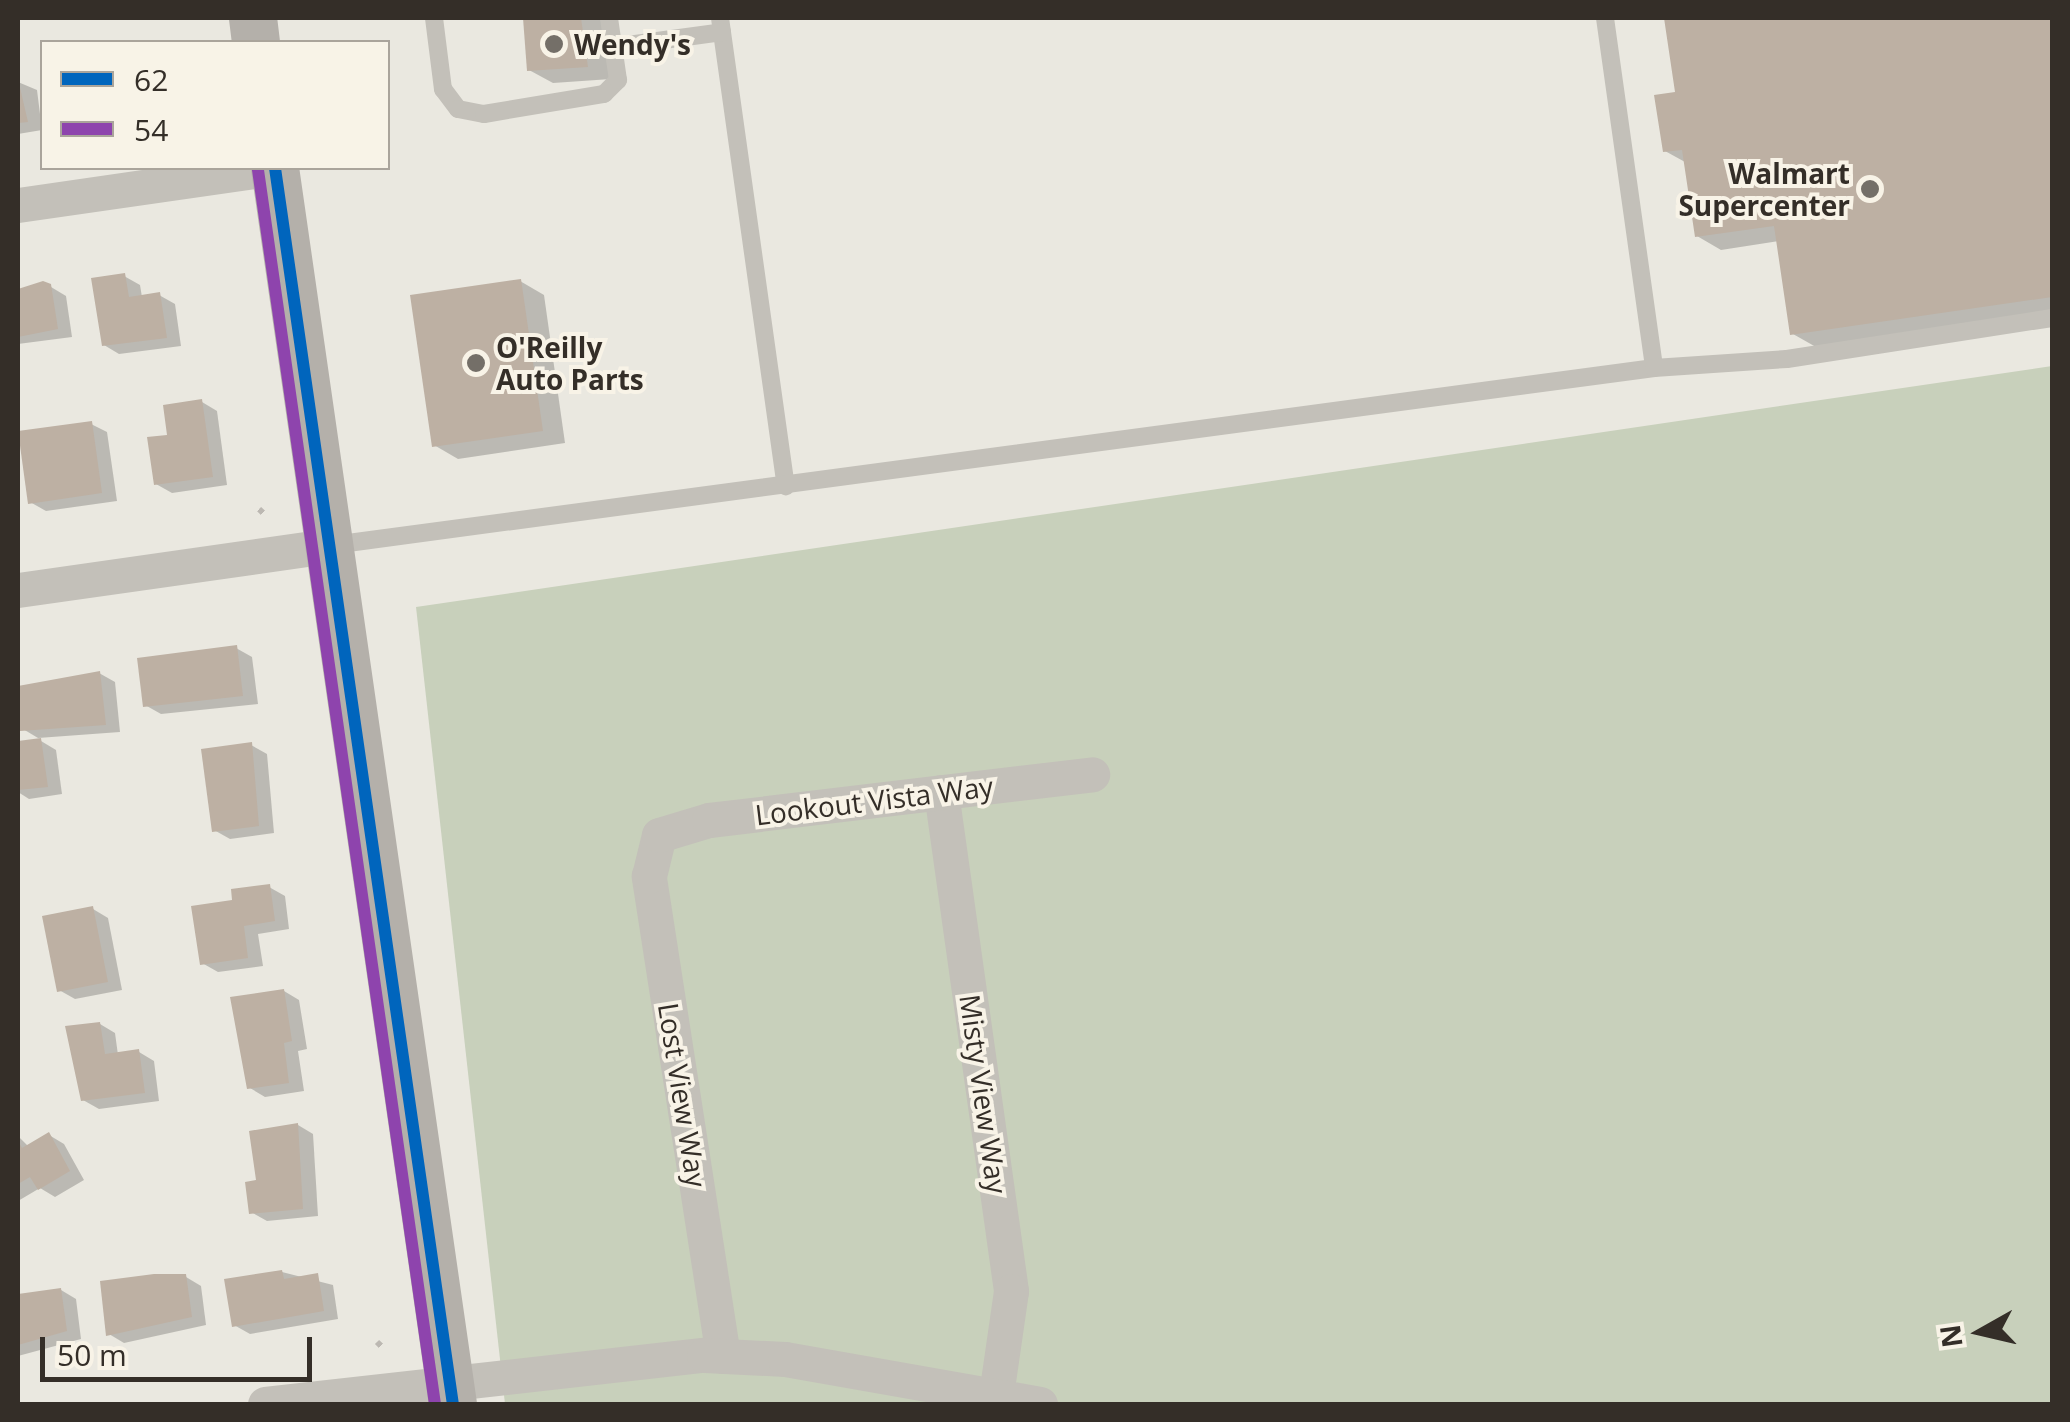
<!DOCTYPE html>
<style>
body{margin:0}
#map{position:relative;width:2070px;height:1422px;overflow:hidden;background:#eae8e0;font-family:"Open Sans",sans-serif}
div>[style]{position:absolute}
.green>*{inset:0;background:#c8d0bb}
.shadow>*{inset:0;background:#0003}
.building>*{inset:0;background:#bdb0a3}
.path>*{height:6px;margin-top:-3px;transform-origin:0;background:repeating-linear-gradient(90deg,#bcb8b2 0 5px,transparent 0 10px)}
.lane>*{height:18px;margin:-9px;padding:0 9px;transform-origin:9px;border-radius:9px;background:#c3c0b9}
.street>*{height:35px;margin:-17.5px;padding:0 17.5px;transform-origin:17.5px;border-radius:17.5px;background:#c3c0b9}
.secondary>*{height:48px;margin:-24px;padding:0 24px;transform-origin:24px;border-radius:24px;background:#b4b0aa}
.bus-1>*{height:12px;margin:-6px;padding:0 6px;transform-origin:6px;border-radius:6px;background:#0065bd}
.bus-2>*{height:12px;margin:-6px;padding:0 6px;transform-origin:6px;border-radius:6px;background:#8e44ad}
.dots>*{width:28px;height:28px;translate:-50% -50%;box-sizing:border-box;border:5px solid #f8f3e7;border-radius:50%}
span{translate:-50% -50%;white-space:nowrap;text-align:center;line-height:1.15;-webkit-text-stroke:8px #f8f3e7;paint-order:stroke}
.poi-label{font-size:28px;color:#342e28;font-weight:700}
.left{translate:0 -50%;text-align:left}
.right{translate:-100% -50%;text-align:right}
.street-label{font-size:28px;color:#342e28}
.frame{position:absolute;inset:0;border:20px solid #342e28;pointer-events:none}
.legend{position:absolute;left:40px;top:40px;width:350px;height:130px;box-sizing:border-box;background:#f8f3e7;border:2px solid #aaa49b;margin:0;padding:12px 18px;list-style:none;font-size:30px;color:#342e28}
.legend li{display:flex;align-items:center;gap:20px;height:50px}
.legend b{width:50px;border:2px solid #aaa49b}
.north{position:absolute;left:1930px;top:1282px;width:100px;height:100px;-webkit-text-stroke:8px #f8f3e7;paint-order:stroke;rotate:262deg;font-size:28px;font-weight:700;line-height:40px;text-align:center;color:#342e28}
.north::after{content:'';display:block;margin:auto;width:35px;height:45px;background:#342e28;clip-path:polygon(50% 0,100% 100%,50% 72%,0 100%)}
.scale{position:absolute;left:40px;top:1337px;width:272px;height:45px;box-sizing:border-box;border:5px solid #342e28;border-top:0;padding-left:12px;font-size:30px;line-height:35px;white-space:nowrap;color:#342e28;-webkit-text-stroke:8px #f8f3e7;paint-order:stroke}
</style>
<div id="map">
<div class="green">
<div style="clip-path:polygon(2052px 366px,2052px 1404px,505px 1404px,416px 607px)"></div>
</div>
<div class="shadow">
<div style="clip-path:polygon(525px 18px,602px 18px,611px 79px,553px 83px,529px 70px)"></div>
<div style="clip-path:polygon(1667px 18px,2052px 18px,2052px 313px,1816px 347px,1793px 334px,1779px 241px,1721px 250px,1697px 236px,1685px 162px,1665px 151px,1678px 94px)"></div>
<div style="clip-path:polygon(18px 82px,37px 90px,42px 130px,18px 134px)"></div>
<div style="clip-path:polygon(124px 276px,140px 285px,142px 297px,159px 295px,175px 304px,181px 346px,119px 354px,104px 345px)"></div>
<div style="clip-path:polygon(520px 281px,544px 295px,565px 443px,458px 459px,434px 445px)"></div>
<div style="clip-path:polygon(51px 287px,66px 296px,72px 337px,18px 344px,18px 292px)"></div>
<div style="clip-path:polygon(202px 402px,217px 411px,227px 485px,172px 493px,156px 484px)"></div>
<div style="clip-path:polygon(91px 424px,107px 432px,117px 501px,46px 511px,30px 502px)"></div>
<div style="clip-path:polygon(236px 648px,252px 657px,258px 704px,161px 714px,145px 705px)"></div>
<div style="clip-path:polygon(99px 673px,115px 682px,120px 732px,38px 738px,23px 729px,18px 689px)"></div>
<div style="clip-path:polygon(41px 741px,56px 750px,62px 794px,29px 799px,18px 792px,18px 744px)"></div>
<div style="clip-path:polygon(251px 745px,267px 754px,274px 833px,230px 839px,214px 830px)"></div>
<div style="clip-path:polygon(269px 887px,285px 896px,289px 929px,258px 934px,263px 966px,218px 972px,202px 963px,235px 903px)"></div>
<div style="clip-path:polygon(93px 909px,108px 918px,122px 990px,75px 999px,59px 990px)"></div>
<div style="clip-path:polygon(284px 991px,299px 1000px,307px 1049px,298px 1051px,304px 1091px,265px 1097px,250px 1088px)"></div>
<div style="clip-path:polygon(100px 1024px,115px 1033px,118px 1055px,139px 1052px,154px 1061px,159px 1101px,99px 1109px,83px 1100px)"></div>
<div style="clip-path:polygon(298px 1125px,313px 1134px,318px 1216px,267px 1221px,251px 1212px,259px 1182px)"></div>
<div style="clip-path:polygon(49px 1135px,64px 1144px,84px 1180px,55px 1197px,40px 1188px,18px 1201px,18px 1136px,29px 1147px)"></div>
<div style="clip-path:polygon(282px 1272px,333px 1285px,338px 1319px,250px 1334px,234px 1325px)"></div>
<div style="clip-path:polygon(186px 1277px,201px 1286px,206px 1325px,124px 1343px,109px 1334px)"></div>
<div style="clip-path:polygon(61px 1290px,76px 1299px,81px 1339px,18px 1356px,18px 1296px)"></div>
</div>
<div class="building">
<div style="clip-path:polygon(523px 18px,581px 18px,588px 67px,527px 71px)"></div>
<div style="clip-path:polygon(1664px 18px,2052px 18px,2052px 297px,1790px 335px,1774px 226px,1695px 237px,1682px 150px,1663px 152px,1654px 95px,1675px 92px)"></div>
<div style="clip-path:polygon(18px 79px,28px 122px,18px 123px)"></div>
<div style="clip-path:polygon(125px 273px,129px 297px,160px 292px,167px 338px,102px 346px,91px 278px)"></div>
<div style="clip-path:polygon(521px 279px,543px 431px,432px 447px,410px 295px)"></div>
<div style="clip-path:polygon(43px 281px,51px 284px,58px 329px,18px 337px,18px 289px)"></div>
<div style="clip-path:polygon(202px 399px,213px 477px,154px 485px,147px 437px,167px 435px,163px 405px)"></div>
<div style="clip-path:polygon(92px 421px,102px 493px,28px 504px,18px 431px)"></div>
<div style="clip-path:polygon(237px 645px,243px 696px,143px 707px,137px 658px)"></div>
<div style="clip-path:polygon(100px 671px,106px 725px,20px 731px,18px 686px)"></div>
<div style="clip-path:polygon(41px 738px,48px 787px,18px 790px,18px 741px)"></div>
<div style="clip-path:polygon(252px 742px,259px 826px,212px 832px,201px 749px)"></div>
<div style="clip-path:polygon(270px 884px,275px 921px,244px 926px,248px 958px,200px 965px,191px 906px,232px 900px,231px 889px)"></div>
<div style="clip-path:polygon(93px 906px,108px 982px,57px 992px,42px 916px)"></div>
<div style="clip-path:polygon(284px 989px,292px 1041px,284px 1043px,289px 1083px,247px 1089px,230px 997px)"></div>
<div style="clip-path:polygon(100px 1022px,105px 1054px,139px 1049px,145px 1093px,81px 1101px,65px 1026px)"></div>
<div style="clip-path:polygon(298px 1123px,303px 1209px,249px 1214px,245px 1182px,256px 1180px,249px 1131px)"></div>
<div style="clip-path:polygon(49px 1132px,70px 1171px,38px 1190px,30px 1177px,18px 1184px,18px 1141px,22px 1148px)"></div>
<div style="clip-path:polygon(282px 1270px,284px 1279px,318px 1273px,324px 1311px,232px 1327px,224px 1279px)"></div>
<div style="clip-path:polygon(154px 1274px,186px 1274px,192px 1317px,106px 1336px,100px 1281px)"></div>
<div style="clip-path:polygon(61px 1288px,67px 1331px,18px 1345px,18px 1294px)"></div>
</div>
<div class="path">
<div style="left:259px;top:509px;width:6px;rotate:45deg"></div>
<div style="left:377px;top:1342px;width:6px;rotate:45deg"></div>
</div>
<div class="lane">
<div style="left:434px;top:18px;width:72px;rotate:82.8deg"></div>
<div style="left:443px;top:89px;width:25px;rotate:53deg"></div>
<div style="left:458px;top:109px;width:26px;rotate:11deg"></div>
<div style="left:484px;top:114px;width:122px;rotate:-9.5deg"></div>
<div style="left:604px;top:94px;width:20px;rotate:-45deg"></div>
<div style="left:618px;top:80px;width:63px;rotate:-98.3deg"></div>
<div style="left:720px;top:18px;width:473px;rotate:82deg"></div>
<div style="left:1605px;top:18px;width:353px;rotate:82deg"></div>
<div style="left:613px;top:47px;width:110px;rotate:-7.8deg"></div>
<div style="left:333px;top:545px;width:1333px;rotate:-7.63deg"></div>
<div style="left:1654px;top:368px;width:133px;rotate:-3.9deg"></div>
<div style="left:1787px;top:359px;width:268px;rotate:-8.8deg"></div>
</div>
<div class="street">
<div style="left:18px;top:205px;width:260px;rotate:-8.2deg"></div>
<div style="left:18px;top:590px;width:313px;rotate:-8.1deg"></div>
<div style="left:941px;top:792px;width:504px;rotate:82.01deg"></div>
<div style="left:1011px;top:1291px;width:105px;rotate:98.2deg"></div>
<div style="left:723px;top:1356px;width:486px;rotate:-98.8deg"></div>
<div style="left:649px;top:876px;width:42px;rotate:-76.3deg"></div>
<div style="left:659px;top:835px;width:52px;rotate:-16.7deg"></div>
<div style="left:709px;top:820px;width:386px;rotate:-6.8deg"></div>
<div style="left:265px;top:1404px;width:442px;rotate:-6.4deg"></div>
<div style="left:704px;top:1355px;width:81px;rotate:2.8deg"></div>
<div style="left:785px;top:1359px;width:259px;rotate:10deg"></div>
</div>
<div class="secondary">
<div style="left:253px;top:18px;width:24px;rotate:83deg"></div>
<div style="left:275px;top:168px;width:1249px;rotate:81.81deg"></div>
</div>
<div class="bus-1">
<div style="left:275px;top:168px;width:1249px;rotate:81.81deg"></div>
</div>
<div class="bus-2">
<div style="left:258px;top:170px;width:1247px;rotate:81.84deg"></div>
</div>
<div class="dots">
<div style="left:554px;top:44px;background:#746f68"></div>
<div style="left:1870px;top:189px;background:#746f68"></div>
<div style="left:476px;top:363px;background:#746f68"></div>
</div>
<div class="poi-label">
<span class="left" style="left:574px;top:44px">Wendy's</span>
<span class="right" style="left:1850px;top:189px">Walmart<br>Supercenter</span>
<span class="left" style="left:496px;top:363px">O'Reilly<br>Auto Parts</span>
</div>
<div class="street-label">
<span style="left:874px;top:800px;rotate:-7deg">Lookout Vista Way</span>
<span style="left:984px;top:1094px;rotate:82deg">Misty View Way</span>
<span style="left:683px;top:1095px;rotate:81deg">Lost View Way</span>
</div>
<div class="frame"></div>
<ul class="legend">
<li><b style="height:12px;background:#0065bd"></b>62</li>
<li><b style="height:12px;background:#8e44ad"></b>54</li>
</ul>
<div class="north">N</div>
<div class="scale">50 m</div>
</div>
